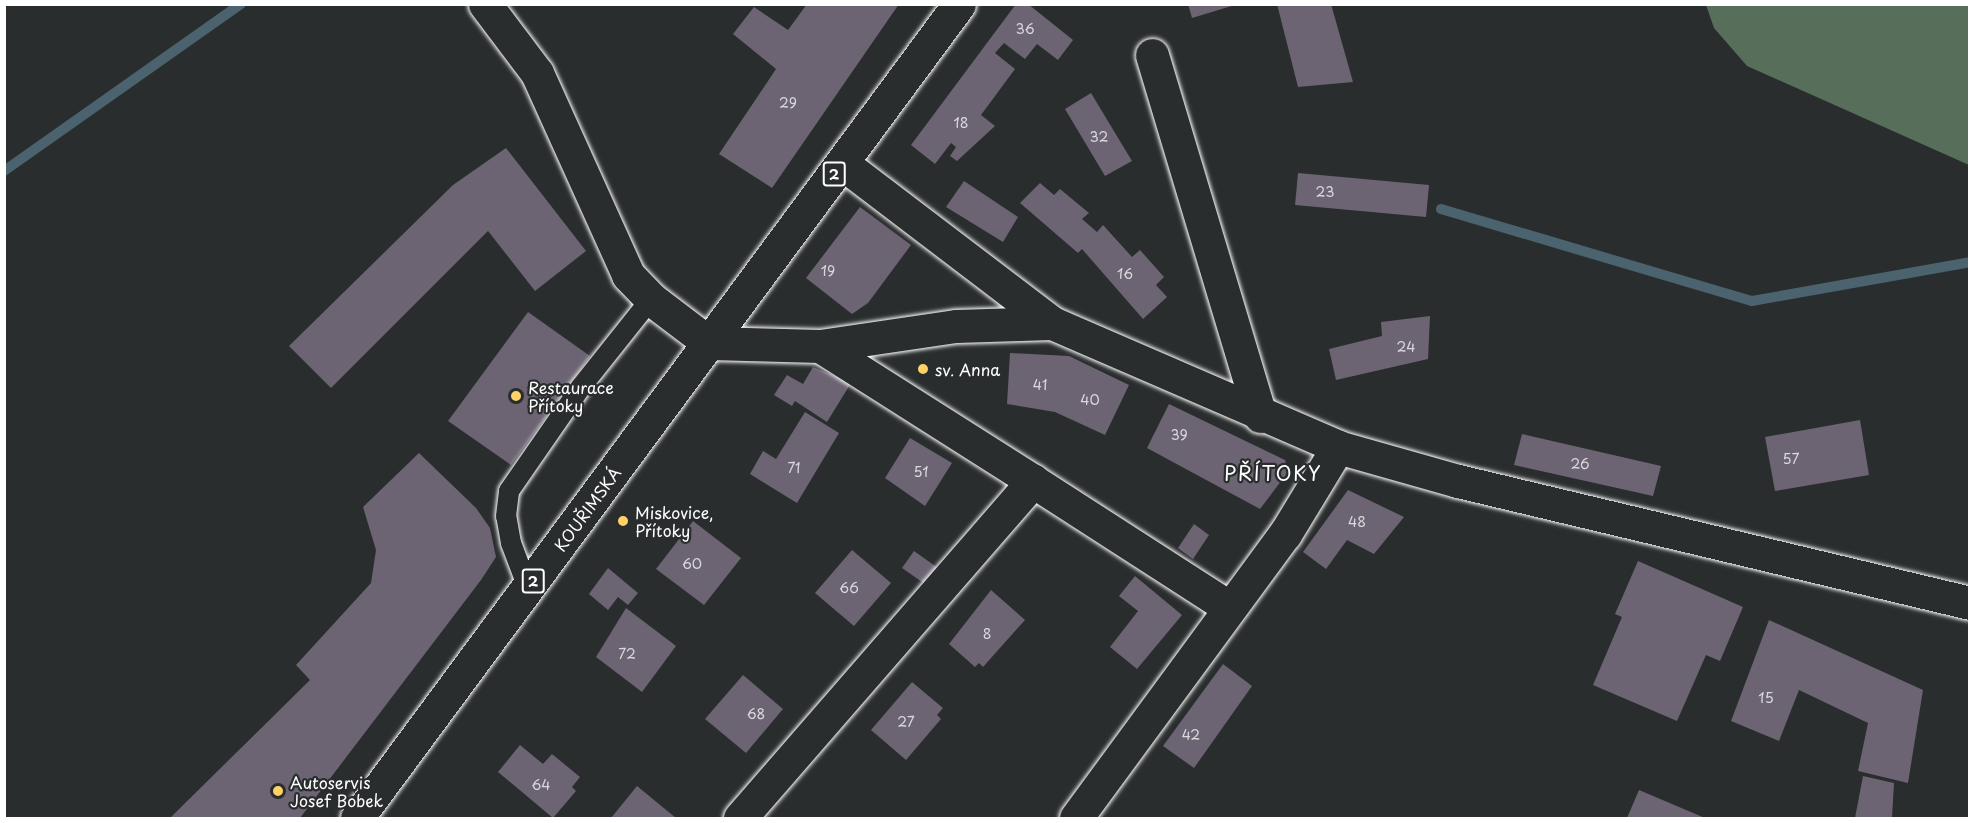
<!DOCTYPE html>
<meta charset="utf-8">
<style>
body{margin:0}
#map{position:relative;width:1974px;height:823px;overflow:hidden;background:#2a2d2e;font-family:"Playpen Sans",sans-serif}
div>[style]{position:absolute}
.green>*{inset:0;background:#576e5b}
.stream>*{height:10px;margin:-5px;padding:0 5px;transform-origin:5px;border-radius:5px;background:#4a636e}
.building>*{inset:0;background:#6c6373}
.roads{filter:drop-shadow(0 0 2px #fff) drop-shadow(0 0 2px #fff)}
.service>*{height:20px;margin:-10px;padding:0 10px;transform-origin:10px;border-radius:10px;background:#2a2d2e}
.minor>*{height:33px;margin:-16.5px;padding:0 16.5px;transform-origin:16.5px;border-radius:16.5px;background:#2a2d2e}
.tertiary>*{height:33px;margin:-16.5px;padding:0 16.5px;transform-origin:16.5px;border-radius:16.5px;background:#2a2d2e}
.primary>*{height:33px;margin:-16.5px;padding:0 16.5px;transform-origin:16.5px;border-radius:16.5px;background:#2a2d2e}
.dots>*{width:16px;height:16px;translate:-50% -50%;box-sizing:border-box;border:3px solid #2a2d2e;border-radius:50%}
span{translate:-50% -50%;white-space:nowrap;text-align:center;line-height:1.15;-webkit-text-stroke:4.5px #2a2d2e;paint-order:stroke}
.number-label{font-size:14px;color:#dad8dc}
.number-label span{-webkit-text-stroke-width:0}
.shield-label span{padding:2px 4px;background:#2a2d2e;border:2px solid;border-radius:4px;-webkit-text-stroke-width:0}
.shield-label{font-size:15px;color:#fff;font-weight:700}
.poi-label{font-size:16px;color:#fff}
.left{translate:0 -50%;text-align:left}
.street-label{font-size:16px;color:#fff}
.quarter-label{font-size:20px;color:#fff;letter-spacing:1.5px}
.frame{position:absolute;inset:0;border:6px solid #fff;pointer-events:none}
</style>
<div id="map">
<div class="green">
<div style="clip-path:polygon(1706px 5px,1969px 5px,1969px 165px,1747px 66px,1714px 28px)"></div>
</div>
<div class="stream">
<div style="left:4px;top:171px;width:290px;rotate:-35.2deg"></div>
<div style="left:1441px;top:209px;width:324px;rotate:16.5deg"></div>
<div style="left:1752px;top:301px;width:221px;rotate:-10.1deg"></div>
</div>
<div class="building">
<div style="clip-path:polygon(807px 4px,899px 4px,772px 188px,719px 154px,776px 69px,733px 34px,754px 7px,788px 30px)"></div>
<div style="clip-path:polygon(1016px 4px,1028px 4px,1073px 40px,1058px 60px,1037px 44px,1025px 59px,1004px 43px,995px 53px,1015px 69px,981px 115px,995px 126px,957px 161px,950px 156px,956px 147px,951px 143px,935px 164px,911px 145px)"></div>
<div style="clip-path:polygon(1188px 4px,1235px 4px,1235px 5px,1192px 18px)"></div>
<div style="clip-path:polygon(1277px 4px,1331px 4px,1353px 82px,1298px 87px)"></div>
<div style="clip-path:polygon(1091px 93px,1132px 161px,1105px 176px,1065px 109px)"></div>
<div style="clip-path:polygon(506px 148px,586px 251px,535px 291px,488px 231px,331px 388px,289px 346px,453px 185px)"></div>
<div style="clip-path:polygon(1298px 173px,1429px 185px,1426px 217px,1295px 205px)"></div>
<div style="clip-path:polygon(964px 181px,1018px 217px,1003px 242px,946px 207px)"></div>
<div style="clip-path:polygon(1040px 183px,1054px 195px,1060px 189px,1089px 213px,1082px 219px,1097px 232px,1103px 225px,1132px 257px,1140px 250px,1164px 277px,1156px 285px,1167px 297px,1143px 319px,1082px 249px,1078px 253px,1020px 203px)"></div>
<div style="clip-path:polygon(860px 207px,911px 245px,868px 303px,852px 314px,806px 278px)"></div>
<div style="clip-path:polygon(528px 312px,590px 356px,511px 465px,448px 421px)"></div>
<div style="clip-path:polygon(1430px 316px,1428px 359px,1336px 380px,1329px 349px,1382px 336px,1381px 322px)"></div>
<div style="clip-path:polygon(1010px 353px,1069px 356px,1129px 385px,1105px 435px,1055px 412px,1007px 404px)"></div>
<div style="clip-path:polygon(813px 367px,851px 383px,827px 422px,795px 401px,792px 406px,774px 395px,787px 375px,803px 384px)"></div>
<div style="clip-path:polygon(1169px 404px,1285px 460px,1288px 472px,1260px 509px,1147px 448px)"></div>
<div style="clip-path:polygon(805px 412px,839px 433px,797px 503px,750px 474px,763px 451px,776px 459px)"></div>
<div style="clip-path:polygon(1860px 420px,1869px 475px,1775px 491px,1765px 437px)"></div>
<div style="clip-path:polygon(1522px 434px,1661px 466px,1653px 496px,1514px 465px)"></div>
<div style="clip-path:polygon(910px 438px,952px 463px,925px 506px,885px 478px)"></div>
<div style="clip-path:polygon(419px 453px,476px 508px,490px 528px,496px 557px,481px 580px,300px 818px,170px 818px,310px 680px,296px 665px,371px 583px,376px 550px,363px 507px)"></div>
<div style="clip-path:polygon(1348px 490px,1404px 517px,1374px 554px,1347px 540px,1326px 569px,1303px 552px)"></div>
<div style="clip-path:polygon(693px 521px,741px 558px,704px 605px,656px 569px)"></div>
<div style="clip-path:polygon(1194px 524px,1209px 535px,1193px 559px,1178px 548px)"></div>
<div style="clip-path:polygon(852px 550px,891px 583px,854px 626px,815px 593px)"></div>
<div style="clip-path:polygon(914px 551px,938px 568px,925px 584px,902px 568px)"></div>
<div style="clip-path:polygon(1638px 561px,1743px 607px,1720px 661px,1706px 655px,1677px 721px,1593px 685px,1622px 617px,1615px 614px)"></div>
<div style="clip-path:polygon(608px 568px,638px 593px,628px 605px,618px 597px,608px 610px,589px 594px)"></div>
<div style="clip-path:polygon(1135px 576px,1182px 615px,1137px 669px,1110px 647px,1138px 611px,1119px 596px)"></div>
<div style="clip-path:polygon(991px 590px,1025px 620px,983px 667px,979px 663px,975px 667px,949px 644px)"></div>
<div style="clip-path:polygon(626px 608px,676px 646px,642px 692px,596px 657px)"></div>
<div style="clip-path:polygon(1769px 620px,1923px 690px,1908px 783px,1858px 771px,1868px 723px,1799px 690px,1779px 741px,1731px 721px)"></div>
<div style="clip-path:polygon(1223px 664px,1252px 686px,1194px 768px,1163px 746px)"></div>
<div style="clip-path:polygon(743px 675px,783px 709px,746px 753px,705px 719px)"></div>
<div style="clip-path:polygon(912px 682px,943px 708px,937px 715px,941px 719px,906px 760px,871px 730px)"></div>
<div style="clip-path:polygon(520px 745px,543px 764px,552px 754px,580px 777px,572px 787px,576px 791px,553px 818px,498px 772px)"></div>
<div style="clip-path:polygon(1863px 776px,1894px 783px,1892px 818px,1855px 818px)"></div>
<div style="clip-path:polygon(637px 786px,676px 818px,611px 818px)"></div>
<div style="clip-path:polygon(1639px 790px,1705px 818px,1627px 818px)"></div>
</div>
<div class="roads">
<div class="service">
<div style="left:528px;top:588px;width:48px;rotate:-110.7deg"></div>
<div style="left:511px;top:543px;width:27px;rotate:-100deg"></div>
<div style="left:506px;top:516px;width:25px;rotate:-83deg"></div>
<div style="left:509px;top:491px;width:126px;rotate:-55.3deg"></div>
<div style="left:581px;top:387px;width:112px;rotate:-51.5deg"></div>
</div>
<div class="minor">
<div style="left:1152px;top:55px;width:377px;rotate:73.3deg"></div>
<div style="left:842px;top:163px;width:264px;rotate:37.3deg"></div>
<div style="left:1033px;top:481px;width:231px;rotate:32.8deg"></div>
<div style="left:740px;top:818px;width:447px;rotate:-49deg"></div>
<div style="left:1033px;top:481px;width:252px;rotate:-147.6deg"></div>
<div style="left:1076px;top:818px;width:353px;rotate:-53.7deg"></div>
<div style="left:1285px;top:534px;width:102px;rotate:-58.7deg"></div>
</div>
<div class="tertiary">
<div style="left:485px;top:4px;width:86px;rotate:53deg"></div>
<div style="left:537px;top:73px;width:222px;rotate:65.7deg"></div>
<div style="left:628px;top:275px;width:33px;rotate:46deg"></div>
<div style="left:651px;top:299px;width:73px;rotate:37.2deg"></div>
<div style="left:709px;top:343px;width:111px;rotate:1.5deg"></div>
<div style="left:820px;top:346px;width:137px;rotate:-8.4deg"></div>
<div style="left:956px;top:326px;width:96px;rotate:-1.8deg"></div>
<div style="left:1052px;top:323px;width:312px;rotate:23.4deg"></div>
<div style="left:1338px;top:447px;width:125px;rotate:15.8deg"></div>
<div style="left:1458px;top:481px;width:526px;rotate:13.4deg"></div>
</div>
<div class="primary">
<div style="left:357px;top:818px;width:1012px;rotate:-53.51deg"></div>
</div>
</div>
<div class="dots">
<div style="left:923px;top:369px;background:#ffd166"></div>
<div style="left:516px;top:396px;background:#ffd166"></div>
<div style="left:623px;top:521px;background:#ffd166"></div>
<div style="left:278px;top:791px;background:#ffd166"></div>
</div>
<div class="number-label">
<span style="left:1025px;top:29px">36</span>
<span style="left:788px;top:103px">29</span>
<span style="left:961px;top:123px">18</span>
<span style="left:1099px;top:137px">32</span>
<span style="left:1325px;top:192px">23</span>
<span style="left:828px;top:271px">19</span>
<span style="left:1125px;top:274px">16</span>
<span style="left:1406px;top:347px">24</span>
<span style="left:1040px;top:385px">41</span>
<span style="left:1090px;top:400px">40</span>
<span style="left:1179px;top:435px">39</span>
<span style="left:1791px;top:459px">57</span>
<span style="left:1580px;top:464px">26</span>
<span style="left:794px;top:468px">71</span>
<span style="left:921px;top:472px">51</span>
<span style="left:1357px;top:522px">48</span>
<span style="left:692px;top:564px">60</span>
<span style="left:849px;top:588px">66</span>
<span style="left:987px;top:634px">8</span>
<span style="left:627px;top:654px">72</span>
<span style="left:1766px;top:698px">15</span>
<span style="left:756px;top:714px">68</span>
<span style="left:906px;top:722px">27</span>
<span style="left:1191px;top:735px">42</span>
<span style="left:541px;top:785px">64</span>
</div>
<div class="shield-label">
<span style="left:834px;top:174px">2</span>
<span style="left:533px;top:581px">2</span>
</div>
<div class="poi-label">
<span class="left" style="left:935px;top:369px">sv. Anna</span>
<span class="left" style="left:528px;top:396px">Restaurace<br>Přítoky</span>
<span class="left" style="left:635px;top:521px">Miskovice,<br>Přítoky</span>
<span class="left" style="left:290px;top:791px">Autoservis<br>Josef Bobek</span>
</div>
<div class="street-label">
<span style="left:587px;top:509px;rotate:-54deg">KOUŘIMSKÁ</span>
</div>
<div class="quarter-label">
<span style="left:1273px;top:473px">PŘÍTOKY</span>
</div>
<div class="frame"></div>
</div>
